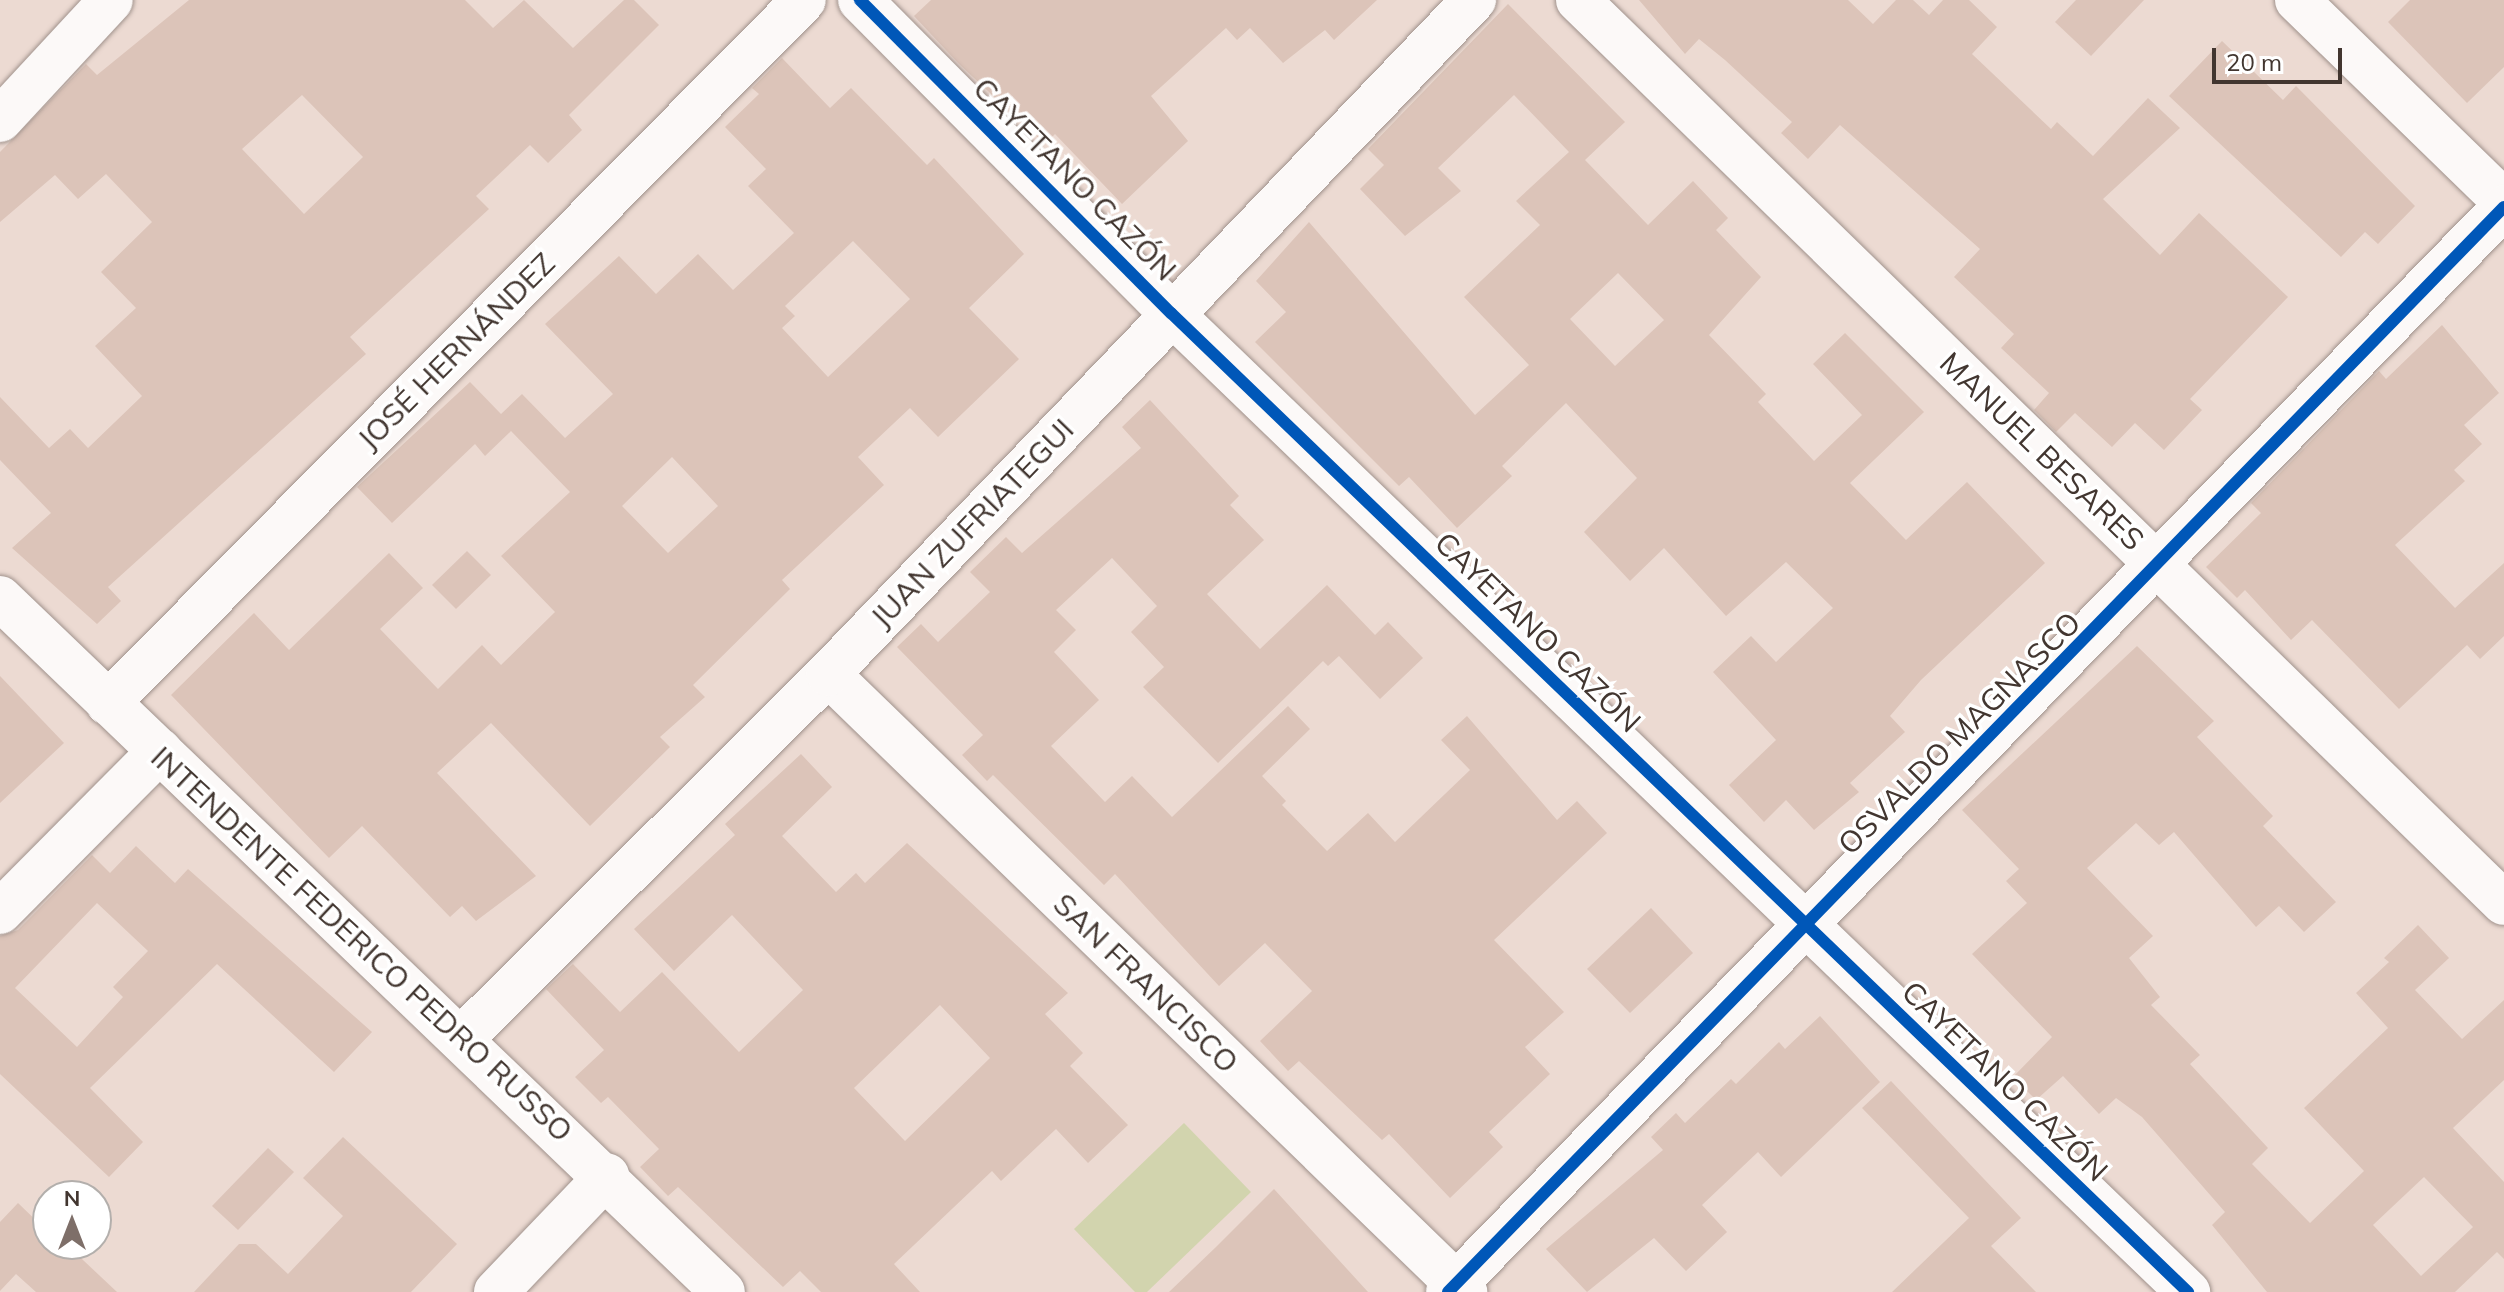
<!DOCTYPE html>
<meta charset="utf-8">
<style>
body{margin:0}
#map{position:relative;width:2504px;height:1292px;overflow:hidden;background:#ecdad2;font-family:Mulish,sans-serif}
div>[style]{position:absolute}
.green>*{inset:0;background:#d2d4ae}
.building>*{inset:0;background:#dcc4b9}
.roads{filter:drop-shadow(0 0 2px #a0928c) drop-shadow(0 0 2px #a0928c)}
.street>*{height:44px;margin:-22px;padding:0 22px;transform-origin:22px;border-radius:22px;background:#fcf9f8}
.secondary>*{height:44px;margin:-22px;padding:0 22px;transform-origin:22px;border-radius:22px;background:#fcf9f8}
.cycleway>*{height:12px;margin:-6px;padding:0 6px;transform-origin:6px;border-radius:6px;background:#0057b8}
span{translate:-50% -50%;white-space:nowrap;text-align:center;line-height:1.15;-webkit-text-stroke:7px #fff;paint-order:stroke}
.street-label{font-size:30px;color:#423630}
.north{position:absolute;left:32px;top:1180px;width:80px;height:80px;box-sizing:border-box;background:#fff;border:2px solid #b3afac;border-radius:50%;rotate:0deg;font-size:22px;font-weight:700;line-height:32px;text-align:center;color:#423630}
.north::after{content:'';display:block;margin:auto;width:28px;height:36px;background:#7e6f69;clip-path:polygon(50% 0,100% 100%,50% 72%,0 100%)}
.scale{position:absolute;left:2212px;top:48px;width:130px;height:36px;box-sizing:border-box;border:4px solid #423630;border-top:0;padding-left:10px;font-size:24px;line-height:28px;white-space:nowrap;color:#423630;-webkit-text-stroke:6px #fff;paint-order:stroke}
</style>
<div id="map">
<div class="green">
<div style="clip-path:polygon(1184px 1123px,1251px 1192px,1147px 1292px,1135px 1292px,1074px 1229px)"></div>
</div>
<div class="building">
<div style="clip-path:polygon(evenodd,189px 0,465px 0,493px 28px,524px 0,573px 48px,624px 0,634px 0,659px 25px,569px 115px,582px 130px,548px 163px,530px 145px,476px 196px,489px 209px,350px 337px,366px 354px,108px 587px,121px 601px,97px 624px,12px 548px,51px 513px,0 460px,0 397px,49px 448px,70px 429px,88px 448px,142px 396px,95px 346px,136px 308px,101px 272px,152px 222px,106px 174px,78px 199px,55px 175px,0 222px,0 152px,86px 64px,97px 75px,189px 0,302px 95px,363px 157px,304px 214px,242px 149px,302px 95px)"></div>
<div style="clip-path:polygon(931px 0,1377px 0,1334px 40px,1325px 30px,1283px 63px,1250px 28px,1237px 40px,1226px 28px,1151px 96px,1188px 141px,1122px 204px,1055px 134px,1045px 144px,959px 64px,914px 16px)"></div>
<div style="clip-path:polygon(1639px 0,1848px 0,1873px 24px,1896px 0,1913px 0,1929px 15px,1943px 0,1969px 0,1997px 27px,1972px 54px,2051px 129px,2057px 122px,2093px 156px,2148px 98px,2180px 128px,2103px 199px,2160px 255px,2199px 213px,2288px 297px,2190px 399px,2202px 410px,2164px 450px,2135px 423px,2112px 447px,2075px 413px,2056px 432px,2034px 410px,2049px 393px,2001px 348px,2014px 334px,1954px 277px,1980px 249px,1840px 125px,1808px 159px,1781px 133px,1792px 122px,1725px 60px,1699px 39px,1685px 54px)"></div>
<div style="clip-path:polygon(2076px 0,2144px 0,2091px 56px,2055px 22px)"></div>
<div style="clip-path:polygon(2410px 0,2504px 0,2504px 67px,2467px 103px,2388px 22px)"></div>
<div style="clip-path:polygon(evenodd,1508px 4px,1625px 122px,1585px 160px,1648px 225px,1693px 181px,1728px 218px,1716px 230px,1761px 277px,1709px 335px,1766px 394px,1758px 402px,1814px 461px,1862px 415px,1813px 364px,1845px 333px,1924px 412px,1850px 483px,1906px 540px,1967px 482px,2045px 563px,1921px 680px,1890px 716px,1905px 732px,1850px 783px,1859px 792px,1814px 830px,1786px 800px,1764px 822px,1729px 785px,1776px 740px,1713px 672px,1751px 636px,1776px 662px,1833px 608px,1786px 562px,1726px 616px,1664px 548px,1630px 581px,1584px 532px,1637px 478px,1566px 403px,1502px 466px,1512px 476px,1457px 528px,1409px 477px,1399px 486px,1255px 342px,1286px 312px,1256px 281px,1309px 222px,1475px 415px,1529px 365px,1464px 297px,1540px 225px,1516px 201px,1569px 152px,1514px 95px,1438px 168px,1461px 191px,1405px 236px,1360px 189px,1384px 165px,1368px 149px,1508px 4px,1618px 273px,1664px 320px,1615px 366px,1570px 319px,1618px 273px)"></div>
<div style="clip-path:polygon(2222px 41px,2283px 100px,2296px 86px,2415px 206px,2378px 244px,2365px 232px,2341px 257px,2169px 96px)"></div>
<div style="clip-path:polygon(evenodd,782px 58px,830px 108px,851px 88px,927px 165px,934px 158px,1024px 254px,969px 308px,1019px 359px,938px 437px,910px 408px,858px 457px,884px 485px,782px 580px,790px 589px,693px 685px,705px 697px,660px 737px,670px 747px,590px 826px,491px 723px,437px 773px,536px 876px,476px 921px,462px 906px,450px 917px,362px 826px,329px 858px,171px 695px,254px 613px,289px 650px,389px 553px,423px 588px,380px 629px,438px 689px,482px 645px,501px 665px,555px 612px,501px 556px,570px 492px,511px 431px,485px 456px,475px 444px,392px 523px,357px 487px,470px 382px,501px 414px,522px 394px,565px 438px,613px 394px,545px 324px,619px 256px,656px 294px,698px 254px,733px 290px,794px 233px,748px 186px,766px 169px,725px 127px,759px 94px,752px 88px,782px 58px,853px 241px,910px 299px,828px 377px,782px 328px,795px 316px,785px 306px,853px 241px,782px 58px,672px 457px,718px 506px,668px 553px,622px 506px,672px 457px)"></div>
<div style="clip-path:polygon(2442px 325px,2499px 393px,2464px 425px,2482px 444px,2454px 470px,2465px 481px,2395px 545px,2455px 608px,2504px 563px,2504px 636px,2480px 659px,2467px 645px,2399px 709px,2312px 620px,2291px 640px,2245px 590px,2237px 598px,2206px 567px,2261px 513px,2251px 503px,2379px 371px,2386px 379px)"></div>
<div style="clip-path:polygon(1150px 400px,1239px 496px,1230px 505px,1264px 540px,1207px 594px,1260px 649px,1327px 585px,1375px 635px,1388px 622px,1423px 658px,1380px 699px,1339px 656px,1328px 666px,1323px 661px,1218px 763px,1143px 687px,1164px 667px,1131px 632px,1157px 606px,1112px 558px,1056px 610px,1076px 630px,1054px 652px,1099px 700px,1051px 746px,1105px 802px,1132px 776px,1172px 817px,1288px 706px,1310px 729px,1262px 776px,1286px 801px,1282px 805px,1327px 851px,1368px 813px,1395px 842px,1470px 770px,1441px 740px,1467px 716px,1557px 820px,1577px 801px,1607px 833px,1494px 940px,1564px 1012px,1525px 1047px,1550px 1074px,1489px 1132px,1503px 1147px,1450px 1198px,1389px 1134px,1382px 1140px,1299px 1061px,1288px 1071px,1260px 1041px,1312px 991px,1265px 943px,1219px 986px,1115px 874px,1104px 885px,993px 775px,987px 781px,962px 755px,983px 735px,897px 647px,921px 624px,938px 642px,990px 592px,970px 572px,1006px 537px,1022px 553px,1141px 448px,1122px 427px)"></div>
<div style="clip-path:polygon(467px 551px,491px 575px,456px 609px,432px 585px)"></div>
<div style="clip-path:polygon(evenodd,2137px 646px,2214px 721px,2197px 737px,2273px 816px,2263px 826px,2336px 902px,2304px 932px,2279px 906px,2256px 927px,2174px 832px,2159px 845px,2136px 823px,2087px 868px,2153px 936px,2129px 958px,2160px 997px,2151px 1005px,2200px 1055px,2190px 1064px,2268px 1148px,2252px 1164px,2310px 1223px,2364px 1171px,2304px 1108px,2388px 1028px,2356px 993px,2389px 962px,2384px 958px,2418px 925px,2449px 958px,2415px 990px,2462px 1039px,2504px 1000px,2504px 1080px,2453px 1128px,2504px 1182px,2504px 1259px,2497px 1252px,2455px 1292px,2267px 1292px,2212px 1225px,2225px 1212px,2142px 1117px,2116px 1098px,2099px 1114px,2063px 1076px,2036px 1100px,2013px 1077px,2052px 1037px,1972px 954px,2027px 903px,2006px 881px,2019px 869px,1962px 810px,2137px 646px,2424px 1177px,2473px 1227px,2421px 1276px,2373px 1225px,2424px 1177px)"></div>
<div style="clip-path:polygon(0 676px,64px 743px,0 803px)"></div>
<div style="clip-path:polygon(evenodd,801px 754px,832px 787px,782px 836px,836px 892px,856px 873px,865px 883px,907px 843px,1068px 993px,1045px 1014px,1083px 1053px,1070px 1066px,1128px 1125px,1088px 1163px,1056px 1129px,1001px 1181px,992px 1171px,894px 1264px,920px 1292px,821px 1292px,800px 1271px,783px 1287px,678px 1187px,668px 1196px,640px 1167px,659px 1149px,608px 1097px,601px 1103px,575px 1077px,604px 1050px,546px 989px,573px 964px,620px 1012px,662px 972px,739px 1052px,803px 990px,732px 915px,674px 971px,634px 929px,735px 835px,725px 824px,801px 754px,940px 1005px,990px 1058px,905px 1141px,854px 1088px,940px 1005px)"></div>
<div style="clip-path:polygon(evenodd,136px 846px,175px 883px,188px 869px,372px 1032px,334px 1072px,217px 964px,90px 1088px,143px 1142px,109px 1177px,0 1074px,0 936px,18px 930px,92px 855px,110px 873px,136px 846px,97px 903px,148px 951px,113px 987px,123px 997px,77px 1047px,15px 988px,97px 903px)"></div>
<div style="clip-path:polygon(1651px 908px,1693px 953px,1630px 1013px,1587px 969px)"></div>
<div style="clip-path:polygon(1820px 1016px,1880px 1082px,1781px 1177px,1758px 1152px,1702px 1205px,1727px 1232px,1686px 1271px,1654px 1238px,1587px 1292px,1546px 1249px,1663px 1150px,1651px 1137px,1676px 1113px,1685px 1123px,1731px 1079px,1736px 1084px,1779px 1042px,1785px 1049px)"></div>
<div style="clip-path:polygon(1891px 1081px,2021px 1218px,1991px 1246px,2036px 1292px,1892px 1292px,1969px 1218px,1862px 1108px)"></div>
<div style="clip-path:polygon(343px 1137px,457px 1244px,411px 1292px,194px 1292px,239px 1244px,256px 1244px,288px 1274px,343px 1216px,303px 1178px)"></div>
<div style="clip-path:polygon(268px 1148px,294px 1172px,238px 1230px,212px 1206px)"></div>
<div style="clip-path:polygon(1274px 1189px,1368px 1292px,1169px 1292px,1216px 1247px)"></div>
<div style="clip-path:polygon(18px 1203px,48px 1232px,45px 1244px,66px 1244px,117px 1292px,36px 1292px,16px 1274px,0 1291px,0 1222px)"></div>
</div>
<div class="roads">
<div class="street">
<div style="left:860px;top:0;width:441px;rotate:45.2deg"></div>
<div style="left:1171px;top:313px;width:1412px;rotate:43.91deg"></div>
<div style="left:1578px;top:0;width:1293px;rotate:44.28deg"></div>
<div style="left:2297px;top:0;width:289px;rotate:44.2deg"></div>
<div style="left:0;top:120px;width:163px;rotate:-47.2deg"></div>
<div style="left:828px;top:674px;width:888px;rotate:44.13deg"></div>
<div style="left:108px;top:703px;width:989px;rotate:-45.29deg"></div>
<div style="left:0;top:912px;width:227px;rotate:-45.2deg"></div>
<div style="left:462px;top:1038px;width:516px;rotate:-44.84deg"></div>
<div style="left:828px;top:674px;width:934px;rotate:-46.22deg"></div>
<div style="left:496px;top:1292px;width:161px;rotate:-46.3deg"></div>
<div style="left:1448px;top:1292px;width:1514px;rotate:-45.78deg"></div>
</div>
<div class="secondary">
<div style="left:0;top:598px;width:1002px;rotate:43.83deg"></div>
</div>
</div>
<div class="cycleway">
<div style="left:860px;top:0;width:441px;rotate:45.2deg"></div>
<div style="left:1171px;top:313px;width:1412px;rotate:43.91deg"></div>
<div style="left:1448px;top:1292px;width:1514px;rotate:-45.78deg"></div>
</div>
<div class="street-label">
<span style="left:1075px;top:179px;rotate:45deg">CAYETANO CAZÓN</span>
<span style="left:456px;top:351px;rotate:-45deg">JOSÉ HERNÁNDEZ</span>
<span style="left:2042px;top:451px;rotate:44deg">MANUEL BESARES</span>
<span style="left:972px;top:523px;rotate:-46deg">JUAN ZUFRIATEGUI</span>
<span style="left:1538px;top:632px;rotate:44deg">CAYETANO CAZÓN</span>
<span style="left:1959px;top:733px;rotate:-45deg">OSVALDO MAGNASCO</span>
<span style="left:362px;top:944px;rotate:43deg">INTENDENTE FEDERICO PEDRO RUSSO</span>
<span style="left:1146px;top:983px;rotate:44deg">SAN FRANCISCO</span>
<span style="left:2005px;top:1081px;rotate:44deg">CAYETANO CAZÓN</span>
</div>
<div class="north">N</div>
<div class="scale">20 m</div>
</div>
